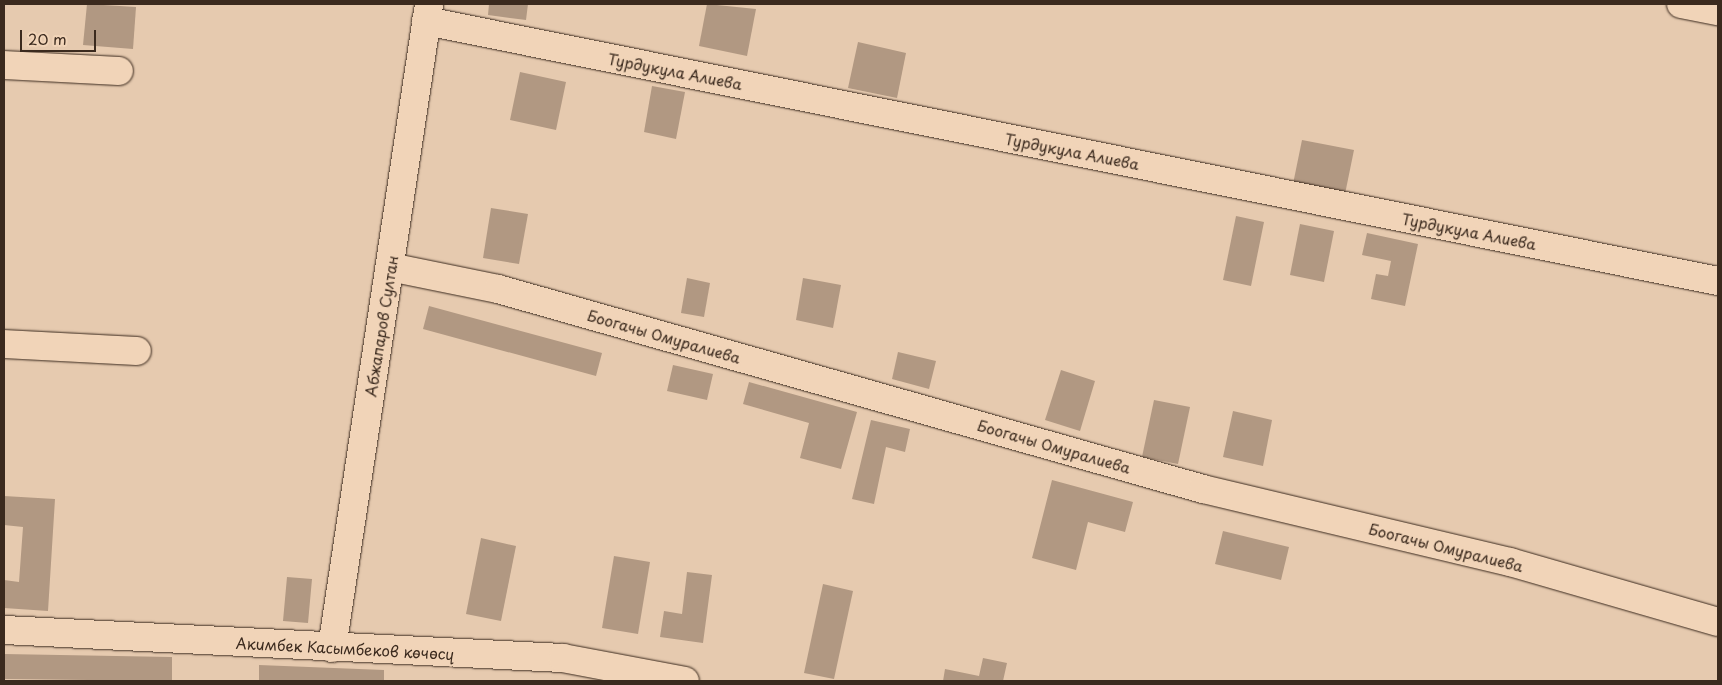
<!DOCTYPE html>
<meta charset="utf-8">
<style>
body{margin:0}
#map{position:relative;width:1722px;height:685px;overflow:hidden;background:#e6caaf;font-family:"Playpen Sans",sans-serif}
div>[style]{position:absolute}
.building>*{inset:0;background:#b19882}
.roads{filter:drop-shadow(0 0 1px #3b2a1e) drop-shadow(0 0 1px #3b2a1e)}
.street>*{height:28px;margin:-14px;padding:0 14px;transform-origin:14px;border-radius:14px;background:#f1d4b8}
span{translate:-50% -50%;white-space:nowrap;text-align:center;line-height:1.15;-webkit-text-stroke:4.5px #f1d4b8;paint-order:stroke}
.street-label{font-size:15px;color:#3b2a1e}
.frame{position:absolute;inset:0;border:5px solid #3b2a1e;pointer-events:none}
.scale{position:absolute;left:20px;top:30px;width:76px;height:22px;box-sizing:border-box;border:2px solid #3b2a1e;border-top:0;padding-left:6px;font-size:15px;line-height:18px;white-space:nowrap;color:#3b2a1e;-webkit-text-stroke:4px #f1d4b8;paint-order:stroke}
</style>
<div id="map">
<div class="building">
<div style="clip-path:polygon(87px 4px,136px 7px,133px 49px,83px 45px)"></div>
<div style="clip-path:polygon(489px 4px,528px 4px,526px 20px,488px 15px)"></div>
<div style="clip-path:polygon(707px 4px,756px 9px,747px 56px,699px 46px)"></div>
<div style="clip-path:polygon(858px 42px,906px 53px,897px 98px,848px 88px)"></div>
<div style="clip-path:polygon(520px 72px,566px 82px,556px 130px,510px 120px)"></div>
<div style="clip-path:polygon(652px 86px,685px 92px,676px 139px,644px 132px)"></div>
<div style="clip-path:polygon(1302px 140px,1354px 150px,1345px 194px,1293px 184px)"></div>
<div style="clip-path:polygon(491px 208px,528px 214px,519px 264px,483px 258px)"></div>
<div style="clip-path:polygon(1236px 216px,1264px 222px,1251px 286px,1223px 280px)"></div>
<div style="clip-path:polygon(1300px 224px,1334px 231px,1324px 282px,1290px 275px)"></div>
<div style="clip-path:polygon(1367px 233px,1418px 244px,1405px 306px,1371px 299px,1376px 274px,1388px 276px,1391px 261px,1362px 255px)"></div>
<div style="clip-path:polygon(687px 278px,710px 283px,704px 317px,681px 313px)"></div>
<div style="clip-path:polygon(803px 278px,841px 285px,833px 328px,796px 320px)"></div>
<div style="clip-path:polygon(429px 306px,602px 353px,596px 376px,423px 329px)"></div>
<div style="clip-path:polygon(898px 352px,936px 361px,929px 389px,892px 379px)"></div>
<div style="clip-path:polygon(673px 365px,713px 374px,707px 400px,667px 391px)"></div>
<div style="clip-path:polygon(1061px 370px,1095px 381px,1080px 431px,1045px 420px)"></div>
<div style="clip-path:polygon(749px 382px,857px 412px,841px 469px,800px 458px,809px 423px,743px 404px)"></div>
<div style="clip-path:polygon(1154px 400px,1190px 407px,1178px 464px,1142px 457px)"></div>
<div style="clip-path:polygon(1233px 411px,1272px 420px,1263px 466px,1223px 457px)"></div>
<div style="clip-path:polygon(871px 420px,910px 429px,905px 452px,886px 447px,874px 504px,852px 499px)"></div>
<div style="clip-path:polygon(1052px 480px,1133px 502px,1125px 532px,1088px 522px,1076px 570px,1032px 558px)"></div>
<div style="clip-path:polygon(4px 496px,55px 499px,48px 611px,4px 608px,4px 580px,19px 582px,23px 527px,4px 525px)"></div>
<div style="clip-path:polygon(1223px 531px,1289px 547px,1281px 580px,1215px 564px)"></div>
<div style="clip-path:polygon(481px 538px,516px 546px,501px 621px,466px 614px)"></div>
<div style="clip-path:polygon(614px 556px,650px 562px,638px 634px,602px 628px)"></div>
<div style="clip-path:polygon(687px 572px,712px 575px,703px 643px,660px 637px,664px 611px,682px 614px)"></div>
<div style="clip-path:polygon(287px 577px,312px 579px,308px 623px,283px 621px)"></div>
<div style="clip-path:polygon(823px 584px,853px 591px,834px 679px,804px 673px)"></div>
<div style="clip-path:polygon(4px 654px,172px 657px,172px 681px,4px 679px)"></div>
<div style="clip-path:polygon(983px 658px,1007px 663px,1003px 681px,943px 681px,945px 669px,979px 676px)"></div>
<div style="clip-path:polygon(259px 665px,384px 670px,384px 681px,259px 681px)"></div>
</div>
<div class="roads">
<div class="street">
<div style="left:1681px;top:4px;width:38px;rotate:11deg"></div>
<div style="left:426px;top:21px;width:1318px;rotate:11.38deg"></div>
<div style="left:4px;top:65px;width:115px;rotate:3deg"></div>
<div style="left:390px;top:267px;width:110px;rotate:11.5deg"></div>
<div style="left:498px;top:289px;width:733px;rotate:15.84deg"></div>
<div style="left:1203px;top:489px;width:316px;rotate:13.4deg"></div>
<div style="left:1510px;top:562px;width:216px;rotate:16.1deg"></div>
<div style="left:4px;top:344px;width:133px;rotate:3deg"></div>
<div style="left:4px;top:630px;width:560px;rotate:2.87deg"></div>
<div style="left:563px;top:658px;width:124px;rotate:10.7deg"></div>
<div style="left:332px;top:648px;width:651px;rotate:-81.43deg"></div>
</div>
</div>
<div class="street-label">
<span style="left:675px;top:71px;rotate:11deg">Турдукула Алиева</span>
<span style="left:1072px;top:151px;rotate:11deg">Турдукула Алиева</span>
<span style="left:1469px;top:231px;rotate:11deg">Турдукула Алиева</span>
<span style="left:381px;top:326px;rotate:-81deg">Абжапаров Султан</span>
<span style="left:664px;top:336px;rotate:16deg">Боогачы Омуралиева</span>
<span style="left:1054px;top:446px;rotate:16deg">Боогачы Омуралиева</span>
<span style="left:1446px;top:547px;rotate:14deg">Боогачы Омуралиева</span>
<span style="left:345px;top:648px;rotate:3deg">Акимбек Касымбеков көчөсү</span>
</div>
<div class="frame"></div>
<div class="scale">20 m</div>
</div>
